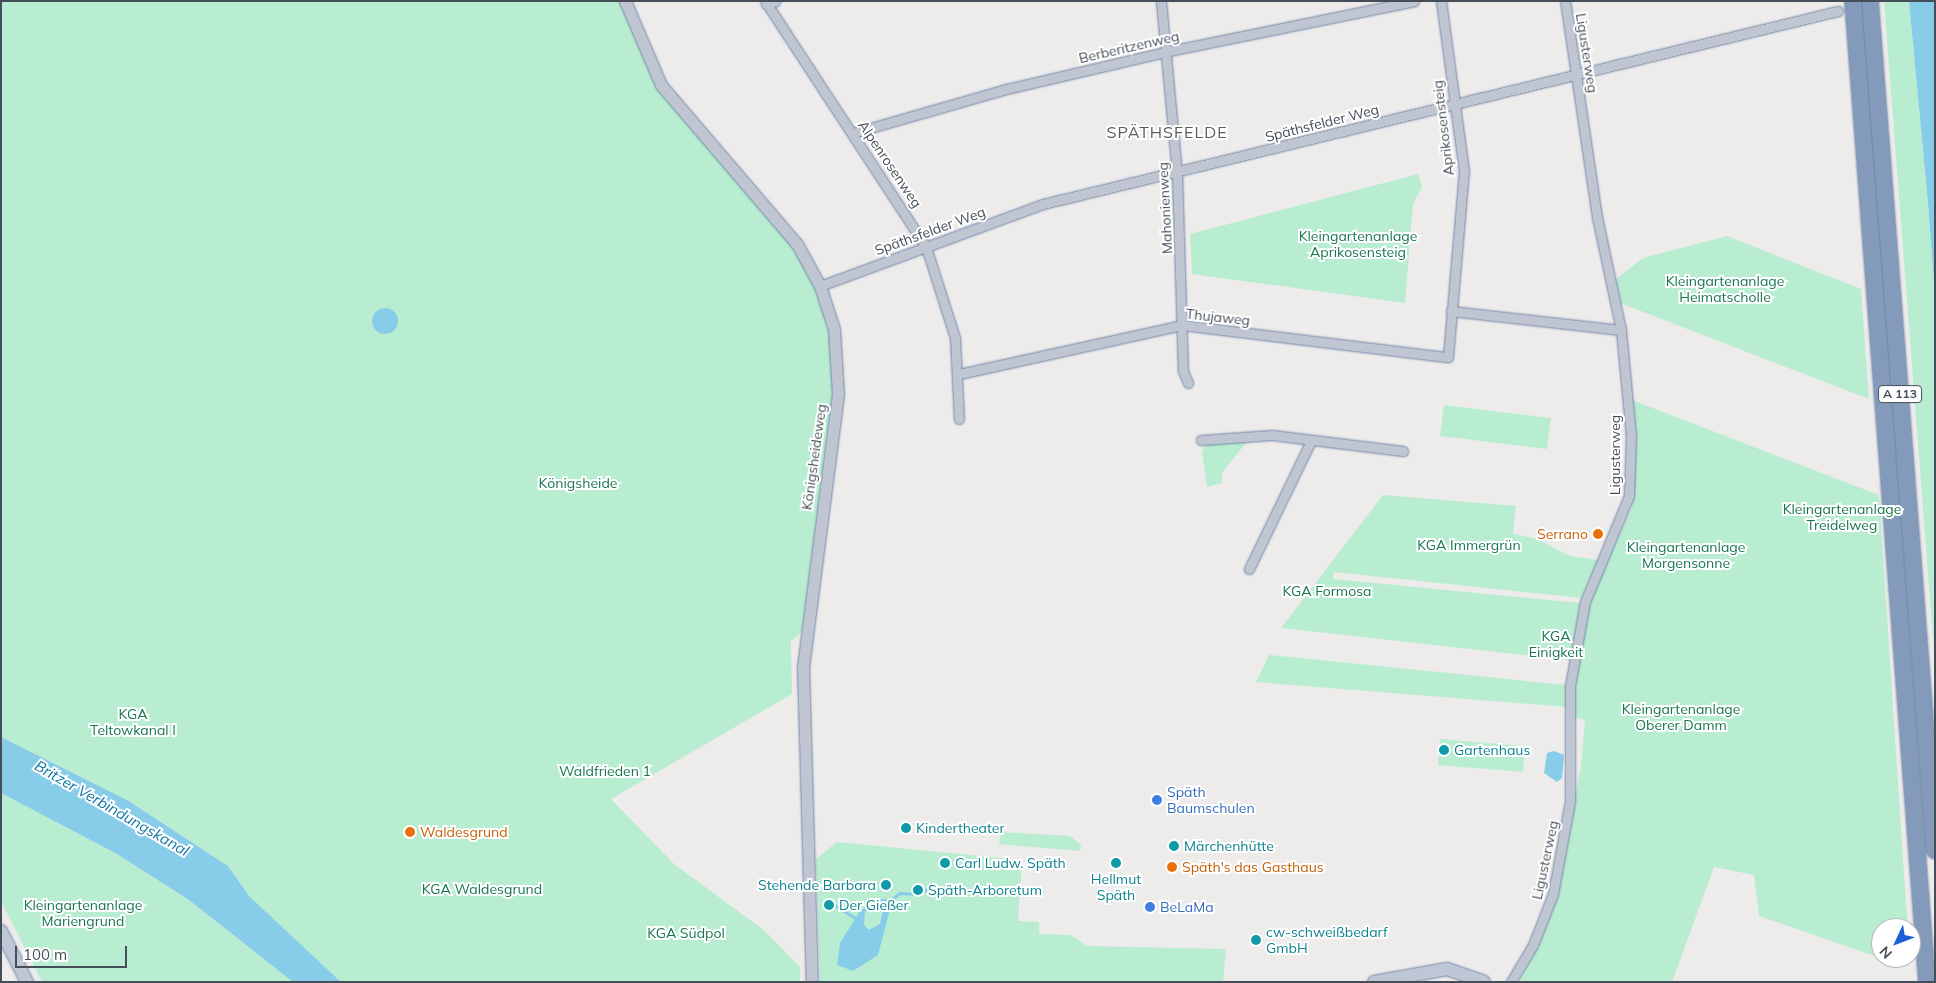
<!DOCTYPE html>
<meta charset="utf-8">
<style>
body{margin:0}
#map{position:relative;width:1936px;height:983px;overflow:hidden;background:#eeebeb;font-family:Mulish,sans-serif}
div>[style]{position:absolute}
.green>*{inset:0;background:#b9edd1}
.water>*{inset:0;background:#87cde9}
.round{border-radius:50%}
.stream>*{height:2.5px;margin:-1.25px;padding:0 1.25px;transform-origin:1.25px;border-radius:1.25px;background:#87cde9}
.roads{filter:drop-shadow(0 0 1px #6f85a6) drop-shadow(0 0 1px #6f85a6)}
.minor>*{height:9px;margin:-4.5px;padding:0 4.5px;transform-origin:4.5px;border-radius:4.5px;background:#bfc6d1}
.tertiary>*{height:11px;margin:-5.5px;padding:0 5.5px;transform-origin:5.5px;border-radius:5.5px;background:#bfc6d1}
.secondary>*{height:12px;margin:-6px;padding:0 6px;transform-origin:6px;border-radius:6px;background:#bec7d5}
.motorway>*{height:16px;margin:-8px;padding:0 8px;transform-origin:8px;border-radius:8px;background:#839aba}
.dots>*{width:14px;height:14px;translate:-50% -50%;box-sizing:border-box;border:2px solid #fff;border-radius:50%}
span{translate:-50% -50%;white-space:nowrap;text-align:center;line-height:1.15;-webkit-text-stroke:4px #fff;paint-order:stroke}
.shield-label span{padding:1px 4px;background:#fff;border:1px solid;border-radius:4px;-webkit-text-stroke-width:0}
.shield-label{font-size:12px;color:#444d58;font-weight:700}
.street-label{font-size:14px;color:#444d58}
.park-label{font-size:14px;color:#18764f}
.food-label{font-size:14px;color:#c56008}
.right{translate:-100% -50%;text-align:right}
.left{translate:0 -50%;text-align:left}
.culture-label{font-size:14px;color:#0d838f}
.shop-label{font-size:14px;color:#366cbe}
.water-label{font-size:15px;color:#0f76a1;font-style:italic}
.quarter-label{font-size:16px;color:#585b60;letter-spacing:1px}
.frame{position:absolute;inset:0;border:2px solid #444d58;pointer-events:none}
.north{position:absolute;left:1871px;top:918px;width:50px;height:50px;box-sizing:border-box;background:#fff;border:1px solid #b4b8bc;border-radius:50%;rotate:227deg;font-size:14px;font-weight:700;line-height:20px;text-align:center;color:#444d58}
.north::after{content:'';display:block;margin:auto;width:18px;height:22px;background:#1c5fd7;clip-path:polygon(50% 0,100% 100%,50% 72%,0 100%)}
.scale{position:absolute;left:15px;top:946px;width:112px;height:22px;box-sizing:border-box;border:2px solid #444d58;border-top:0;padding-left:6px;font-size:15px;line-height:18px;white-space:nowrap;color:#444d58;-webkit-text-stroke:4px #fff;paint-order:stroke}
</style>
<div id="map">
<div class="green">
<div style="clip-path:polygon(evenodd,1px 1px,620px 1px,663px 96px,786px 236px,813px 281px,830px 335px,834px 380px,802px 632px,791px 641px,792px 694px,611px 799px,674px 864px,765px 931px,800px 967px,800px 982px,341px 982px,248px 896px,228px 866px,127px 800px,1px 737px,1px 1px,383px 308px,396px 314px,393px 329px,372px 326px,383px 308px)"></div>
<div style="clip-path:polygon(1884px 1px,1909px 1px,1928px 203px,1935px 296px,1935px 665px)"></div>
<div style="clip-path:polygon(1418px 174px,1422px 187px,1413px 204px,1405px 303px,1192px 274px,1190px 234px)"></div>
<div style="clip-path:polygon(1727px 236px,1861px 289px,1869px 399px,1620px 303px,1616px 279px,1643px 258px)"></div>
<div style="clip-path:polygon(1632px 400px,1879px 495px,1907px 919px,1905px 928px,1881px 928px,1881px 958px,1901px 958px,1900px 965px,1759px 916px,1754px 875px,1714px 867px,1672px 982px,1520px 982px,1556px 897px,1581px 766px,1585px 720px,1575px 717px,1575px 682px,1591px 596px,1632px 508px,1636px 442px)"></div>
<div style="clip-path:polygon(1444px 405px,1551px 418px,1547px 449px,1440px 436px)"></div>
<div style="clip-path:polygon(1249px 439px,1222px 473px,1222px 483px,1207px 487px,1202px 452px,1207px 442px)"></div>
<div style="clip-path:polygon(1383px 495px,1516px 506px,1513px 534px,1535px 538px,1570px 556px,1598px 560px,1581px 598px,1334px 572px,1333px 579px,1580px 603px,1570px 660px,1281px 628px)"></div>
<div style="clip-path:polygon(1269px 655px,1567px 685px,1567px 707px,1256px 682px)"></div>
<div style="clip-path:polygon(1440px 739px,1525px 746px,1523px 772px,1438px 765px)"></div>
<div style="clip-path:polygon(1px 793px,117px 854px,189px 900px,293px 982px,42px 982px,1px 901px)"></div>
<div style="clip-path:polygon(1001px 832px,1070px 836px,1081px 845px,1080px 851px,999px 844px)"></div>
<div style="clip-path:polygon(837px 842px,1022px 860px,1018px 921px,1039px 922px,1039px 934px,1071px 935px,1087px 946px,1226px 949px,1223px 982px,820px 982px,816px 859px)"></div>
</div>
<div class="water">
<div style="clip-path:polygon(1909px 1px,1935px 1px,1935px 296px,1928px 203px)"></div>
<div class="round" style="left:372px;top:308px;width:26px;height:26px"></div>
<div style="clip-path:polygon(1px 737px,127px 800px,228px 866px,249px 896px,341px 982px,293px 982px,189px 900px,117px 854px,1px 793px)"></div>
<div style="clip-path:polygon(1554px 751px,1564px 755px,1562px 778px,1557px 782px,1544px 773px,1547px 753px)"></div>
<div style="clip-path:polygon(evenodd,876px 899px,886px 899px,891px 905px,878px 955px,853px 971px,837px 965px,840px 943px,860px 911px,876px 899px,877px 902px,884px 905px,880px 924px,869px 930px,864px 925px,865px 912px,877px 902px)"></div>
</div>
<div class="stream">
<div style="left:889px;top:901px;width:14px;rotate:-36deg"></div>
<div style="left:900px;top:893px;width:20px;rotate:3deg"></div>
<div style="left:920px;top:894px;width:10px;rotate:-37deg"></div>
<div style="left:928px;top:888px;width:33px;rotate:11deg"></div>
<div style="left:830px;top:902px;width:31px;rotate:32deg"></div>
</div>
<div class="roads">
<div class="minor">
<div style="left:765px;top:1px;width:294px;rotate:56.8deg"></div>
<div style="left:926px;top:247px;width:96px;rotate:72.3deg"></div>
<div style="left:955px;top:338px;width:81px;rotate:87.2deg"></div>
<div style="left:1161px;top:1px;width:172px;rotate:84.7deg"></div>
<div style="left:1177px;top:172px;width:199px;rotate:88.3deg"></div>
<div style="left:1183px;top:371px;width:13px;rotate:67deg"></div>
<div style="left:766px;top:4px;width:10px;rotate:-17deg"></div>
<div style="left:853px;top:133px;width:159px;rotate:-16deg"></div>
<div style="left:1006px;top:89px;width:167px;rotate:-13.1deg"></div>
<div style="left:1169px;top:51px;width:250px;rotate:-11.5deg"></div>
<div style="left:820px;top:286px;width:238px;rotate:-20.2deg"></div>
<div style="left:1043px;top:204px;width:818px;rotate:-13.65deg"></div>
<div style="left:1451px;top:311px;width:171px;rotate:6.4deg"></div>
<div style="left:959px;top:374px;width:228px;rotate:-12.4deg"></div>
<div style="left:1182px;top:325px;width:268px;rotate:6.9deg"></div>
<div style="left:1448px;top:357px;width:187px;rotate:-85.1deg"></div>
<div style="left:1464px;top:171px;width:172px;rotate:-97.7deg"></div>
<div style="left:1201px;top:440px;width:71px;rotate:-4deg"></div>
<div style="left:1272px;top:435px;width:132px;rotate:7deg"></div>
<div style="left:1249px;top:569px;width:142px;rotate:-64.2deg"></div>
<div style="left:1511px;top:982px;width:43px;rotate:-59.3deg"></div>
<div style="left:1533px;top:945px;width:55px;rotate:-68.6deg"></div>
<div style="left:1553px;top:894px;width:95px;rotate:-79.6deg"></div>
<div style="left:1570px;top:801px;width:115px;rotate:-90deg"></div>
<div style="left:1570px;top:686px;width:85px;rotate:-79.9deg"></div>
<div style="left:1585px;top:602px;width:115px;rotate:-67.5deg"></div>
<div style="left:1629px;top:496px;width:60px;rotate:-88.1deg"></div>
<div style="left:1631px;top:436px;width:106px;rotate:-95.4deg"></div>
<div style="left:1621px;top:330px;width:116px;rotate:-102deg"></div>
<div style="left:1597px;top:217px;width:218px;rotate:-98.4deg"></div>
</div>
<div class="tertiary">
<div style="left:625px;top:1px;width:91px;rotate:66.8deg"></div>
<div style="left:661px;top:85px;width:209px;rotate:49.5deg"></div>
<div style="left:797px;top:244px;width:48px;rotate:61.3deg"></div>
<div style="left:820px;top:286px;width:45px;rotate:72deg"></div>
<div style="left:834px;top:329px;width:65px;rotate:86.5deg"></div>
<div style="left:838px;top:394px;width:274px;rotate:97.3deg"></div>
<div style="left:803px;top:666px;width:316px;rotate:88.4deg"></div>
</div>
<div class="secondary">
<div style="left:1px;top:931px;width:57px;rotate:63deg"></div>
<div style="left:1374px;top:982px;width:74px;rotate:-10.1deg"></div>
<div style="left:1447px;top:969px;width:39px;rotate:19deg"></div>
</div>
<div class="motorway">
<div style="left:1853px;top:1px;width:984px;rotate:85.69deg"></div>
<div style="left:1870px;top:1px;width:852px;rotate:85.63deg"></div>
</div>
</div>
<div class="dots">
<div style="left:1598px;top:534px;background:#e8710a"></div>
<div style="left:1444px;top:750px;background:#0f9aa8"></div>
<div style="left:1157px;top:800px;background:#3f7fe0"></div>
<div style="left:906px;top:828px;background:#0f9aa8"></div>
<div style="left:410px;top:832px;background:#e8710a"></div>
<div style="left:1174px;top:846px;background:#0f9aa8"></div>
<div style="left:945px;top:863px;background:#0f9aa8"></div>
<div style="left:1116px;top:863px;background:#0f9aa8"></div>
<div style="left:1172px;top:867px;background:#e8710a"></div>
<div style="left:886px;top:885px;background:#0f9aa8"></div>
<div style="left:918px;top:890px;background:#0f9aa8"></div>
<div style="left:829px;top:905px;background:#0f9aa8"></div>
<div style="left:1150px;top:907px;background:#3f7fe0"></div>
<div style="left:1256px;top:940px;background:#0f9aa8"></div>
</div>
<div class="shield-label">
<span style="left:1900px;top:394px">A 113</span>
</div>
<div class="street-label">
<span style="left:1129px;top:47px;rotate:-13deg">Berberitzenweg</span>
<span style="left:1587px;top:53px;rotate:81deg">Ligusterweg</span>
<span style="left:1322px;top:123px;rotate:-14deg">Späthsfelder Weg</span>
<span style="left:1443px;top:128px;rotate:-97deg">Aprikosensteig</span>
<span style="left:890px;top:164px;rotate:56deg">Alpenrosenweg</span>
<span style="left:1165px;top:208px;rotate:-93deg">Mahonienweg</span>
<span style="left:930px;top:231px;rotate:-20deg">Späthsfelder Weg</span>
<span style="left:1218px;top:317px;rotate:6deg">Thujaweg</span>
<span style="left:1615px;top:455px;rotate:-90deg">Ligusterweg</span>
<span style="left:814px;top:457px;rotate:-82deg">Königsheideweg</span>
<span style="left:1545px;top:860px;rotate:-78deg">Ligusterweg</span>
</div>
<div class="park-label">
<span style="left:1358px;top:244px">Kleingartenanlage<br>Aprikosensteig</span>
<span style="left:1725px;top:289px">Kleingartenanlage<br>Heimatscholle</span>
<span style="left:578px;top:483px">Königsheide</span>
<span style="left:1842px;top:517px">Kleingartenanlage<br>Treidelweg</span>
<span style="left:1469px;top:545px">KGA Immergrün</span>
<span style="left:1686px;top:555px">Kleingartenanlage<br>Morgensonne</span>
<span style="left:1327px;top:591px">KGA Formosa</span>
<span style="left:1556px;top:644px">KGA<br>Einigkeit</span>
<span style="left:1681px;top:717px">Kleingartenanlage<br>Oberer Damm</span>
<span style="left:133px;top:722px">KGA<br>Teltowkanal I</span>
<span style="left:605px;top:771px">Waldfrieden 1</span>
<span style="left:482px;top:889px">KGA Waldesgrund</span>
<span style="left:83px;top:913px">Kleingartenanlage<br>Mariengrund</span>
<span style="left:686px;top:933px">KGA Südpol</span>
</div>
<div class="food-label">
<span class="right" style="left:1588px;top:534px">Serrano</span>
<span class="left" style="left:420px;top:832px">Waldesgrund</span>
<span class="left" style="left:1182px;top:867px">Späth's das Gasthaus</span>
</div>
<div class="culture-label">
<span class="left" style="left:1454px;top:750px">Gartenhaus</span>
<span class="left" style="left:916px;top:828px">Kindertheater</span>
<span class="left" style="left:1184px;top:846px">Märchenhütte</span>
<span class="left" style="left:955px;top:863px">Carl Ludw. Späth</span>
<span style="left:1116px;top:887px">Hellmut<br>Späth</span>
<span class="right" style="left:876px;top:885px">Stehende Barbara</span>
<span class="left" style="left:928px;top:890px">Späth-Arboretum</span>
<span class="left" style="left:839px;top:905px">Der Gießer</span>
<span class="left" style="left:1266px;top:940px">cw-schweißbedarf<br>GmbH</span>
</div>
<div class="shop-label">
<span class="left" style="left:1167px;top:800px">Späth<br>Baumschulen</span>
<span class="left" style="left:1160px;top:907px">BeLaMa</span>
</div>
<div class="water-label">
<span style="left:112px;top:808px;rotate:30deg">Britzer Verbindungskanal</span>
</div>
<div class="quarter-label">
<span style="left:1167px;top:132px">SPÄTHSFELDE</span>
</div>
<div class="frame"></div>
<div class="north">N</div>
<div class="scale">100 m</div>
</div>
